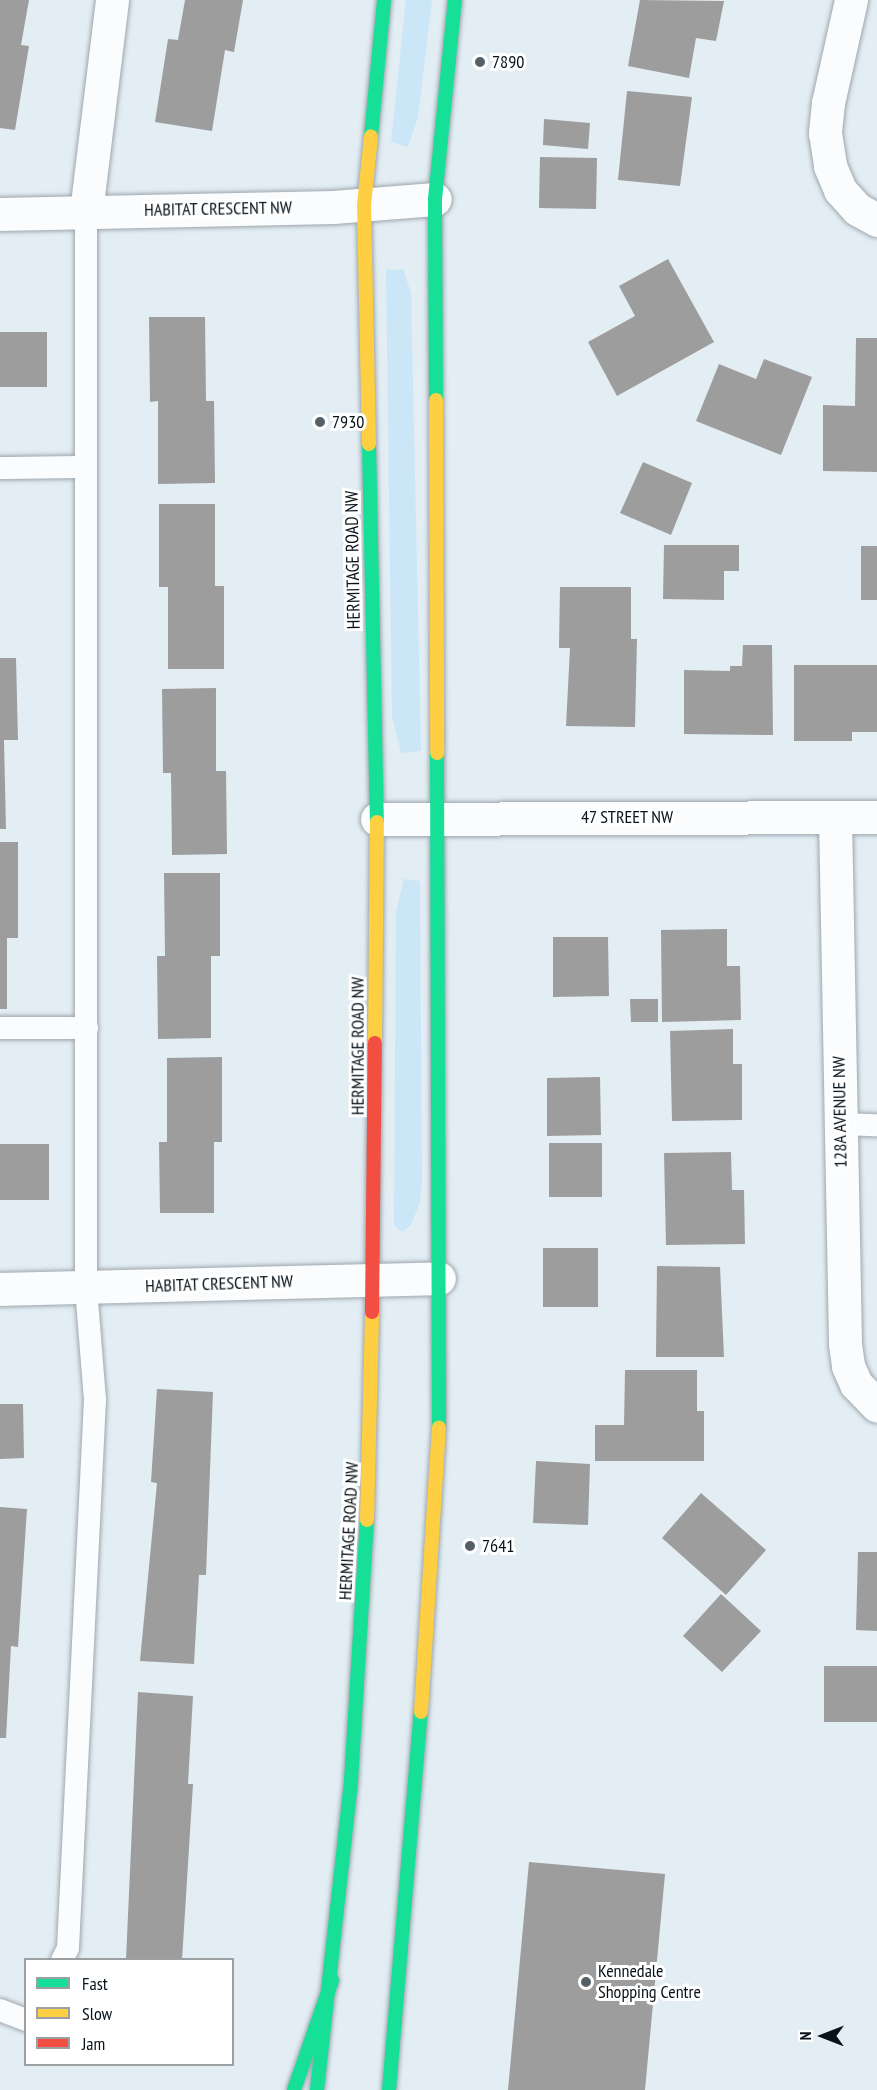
<!DOCTYPE html>
<style>
body{margin:0}
#map{position:relative;width:877px;height:2090px;overflow:hidden;background:#e3edf4;font-family:"PT Sans Narrow",sans-serif}
div>[style]{position:absolute}
.green>*{inset:0;background:#cbe6f7}
.building>*{inset:0;background:#9d9d9d}
.roads{filter:drop-shadow(0 0 2px #9ea7ae) drop-shadow(0 0 2px #9ea7ae)}
.lane>*{height:22px;margin:-11px;padding:0 11px;transform-origin:11px;border-radius:11px;background:#fbfcfd}
.street>*{height:33px;margin:-16.5px;padding:0 16.5px;transform-origin:16.5px;border-radius:16.5px;background:#fbfcfd}
.fast>*{height:14px;margin:-7px;padding:0 7px;transform-origin:7px;border-radius:7px;background:#16e098}
.slow>*{height:14px;margin:-7px;padding:0 7px;transform-origin:7px;border-radius:7px;background:#ffcf43}
.jam>*{height:14px;margin:-7px;padding:0 7px;transform-origin:7px;border-radius:7px;background:#f24e42}
.dots>*{width:16px;height:16px;translate:-50% -50%;box-sizing:border-box;border:3px solid #fff;border-radius:50%}
span{translate:-50% -50%;white-space:nowrap;text-align:center;line-height:1.15;-webkit-text-stroke:6px #fff;paint-order:stroke}
.poi-label{font-size:18px;color:#081219}
.left{translate:0 -50%;text-align:left}
.street-label{font-size:18px;color:#081219}
.legend{position:absolute;left:24px;top:1958px;width:210px;height:108px;box-sizing:border-box;background:#fff;border:2px solid #9ca0a3;margin:0;padding:8px 10px;list-style:none;font-size:18px;color:#081219}
.legend li{display:flex;align-items:center;gap:12px;height:30px}
.legend b{width:30px;border:2px solid #9ca0a3}
.north{position:absolute;left:793px;top:2006px;width:60px;height:60px;-webkit-text-stroke:4px #fff;paint-order:stroke;rotate:270deg;font-size:16px;font-weight:700;line-height:24px;text-align:center;color:#081219}
.north::after{content:'';display:block;margin:auto;width:21px;height:27px;background:#081219;clip-path:polygon(50% 0,100% 100%,50% 72%,0 100%)}
</style>
<div id="map">
<div class="green">
<div style="clip-path:polygon(406px 0,432px 0,418px 117px,408px 147px,391px 142px)"></div>
<div style="clip-path:polygon(403px 269px,411px 293px,421px 751px,401px 753px,392px 716px,386px 270px)"></div>
<div style="clip-path:polygon(404px 879px,420px 881px,422px 1181px,420px 1202px,411px 1225px,402px 1232px,394px 1225px,396px 912px)"></div>
</div>
<div class="building">
<div style="clip-path:polygon(0 0,29px 0,21px 45px,29px 46px,15px 130px,0 128px)"></div>
<div style="clip-path:polygon(185px 0,243px 0,234px 52px,225px 50px,212px 131px,155px 122px,168px 39px,178px 40px)"></div>
<div style="clip-path:polygon(640px 0,724px 1px,716px 41px,696px 38px,689px 78px,628px 66px)"></div>
<div style="clip-path:polygon(627px 91px,692px 97px,680px 186px,618px 180px)"></div>
<div style="clip-path:polygon(544px 119px,590px 123px,588px 149px,543px 145px)"></div>
<div style="clip-path:polygon(540px 157px,597px 158px,596px 209px,539px 208px)"></div>
<div style="clip-path:polygon(668px 259px,714px 342px,617px 396px,588px 342px,635px 316px,619px 286px)"></div>
<div style="clip-path:polygon(149px 317px,205px 317px,206px 401px,214px 401px,215px 483px,158px 484px,158px 401px,150px 402px)"></div>
<div style="clip-path:polygon(0 332px,47px 332px,47px 387px,0 387px)"></div>
<div style="clip-path:polygon(856px 338px,877px 338px,877px 472px,823px 471px,823px 405px,855px 406px)"></div>
<div style="clip-path:polygon(764px 359px,812px 377px,781px 455px,696px 421px,719px 364px,756px 379px)"></div>
<div style="clip-path:polygon(643px 462px,692px 483px,671px 535px,620px 513px)"></div>
<div style="clip-path:polygon(159px 504px,215px 504px,215px 586px,224px 586px,224px 669px,168px 669px,168px 587px,159px 587px)"></div>
<div style="clip-path:polygon(664px 545px,739px 545px,739px 571px,724px 571px,724px 600px,663px 599px)"></div>
<div style="clip-path:polygon(861px 546px,877px 546px,877px 600px,861px 600px)"></div>
<div style="clip-path:polygon(560px 587px,631px 587px,631px 639px,637px 639px,635px 727px,566px 726px,570px 648px,559px 648px)"></div>
<div style="clip-path:polygon(743px 645px,772px 645px,773px 735px,684px 734px,684px 670px,730px 671px,730px 666px,742px 666px)"></div>
<div style="clip-path:polygon(0 658px,16px 658px,18px 740px,4px 740px,6px 829px,0 829px)"></div>
<div style="clip-path:polygon(794px 665px,877px 665px,877px 732px,852px 732px,852px 741px,794px 741px)"></div>
<div style="clip-path:polygon(216px 688px,216px 771px,226px 771px,227px 854px,172px 855px,171px 773px,163px 773px,162px 689px)"></div>
<div style="clip-path:polygon(0 842px,18px 842px,18px 938px,7px 938px,7px 1009px,0 1009px)"></div>
<div style="clip-path:polygon(164px 873px,220px 873px,220px 956px,211px 956px,211px 1038px,158px 1039px,157px 956px,165px 956px)"></div>
<div style="clip-path:polygon(727px 929px,727px 966px,740px 966px,741px 1020px,662px 1022px,661px 930px)"></div>
<div style="clip-path:polygon(553px 937px,608px 937px,609px 996px,553px 997px)"></div>
<div style="clip-path:polygon(630px 999px,658px 999px,658px 1022px,631px 1022px)"></div>
<div style="clip-path:polygon(733px 1029px,733px 1064px,742px 1064px,742px 1120px,672px 1121px,670px 1031px)"></div>
<div style="clip-path:polygon(222px 1057px,222px 1142px,214px 1142px,214px 1213px,160px 1213px,159px 1142px,167px 1142px,167px 1058px)"></div>
<div style="clip-path:polygon(600px 1077px,601px 1135px,547px 1136px,547px 1078px)"></div>
<div style="clip-path:polygon(549px 1143px,602px 1143px,602px 1197px,549px 1197px)"></div>
<div style="clip-path:polygon(0 1144px,49px 1144px,49px 1200px,0 1200px)"></div>
<div style="clip-path:polygon(731px 1152px,732px 1190px,744px 1190px,745px 1244px,666px 1245px,664px 1153px)"></div>
<div style="clip-path:polygon(543px 1248px,598px 1248px,598px 1307px,543px 1307px)"></div>
<div style="clip-path:polygon(657px 1266px,720px 1267px,724px 1357px,656px 1357px)"></div>
<div style="clip-path:polygon(625px 1370px,697px 1370px,697px 1411px,704px 1411px,704px 1461px,595px 1461px,595px 1425px,624px 1425px)"></div>
<div style="clip-path:polygon(157px 1389px,213px 1392px,206px 1575px,199px 1575px,194px 1664px,140px 1661px,157px 1483px,151px 1482px)"></div>
<div style="clip-path:polygon(0 1404px,23px 1404px,24px 1458px,0 1459px)"></div>
<div style="clip-path:polygon(536px 1461px,590px 1464px,588px 1525px,533px 1523px)"></div>
<div style="clip-path:polygon(701px 1493px,766px 1550px,726px 1595px,662px 1538px)"></div>
<div style="clip-path:polygon(0 1507px,27px 1509px,18px 1647px,11px 1646px,6px 1738px,0 1738px)"></div>
<div style="clip-path:polygon(858px 1552px,877px 1552px,877px 1631px,856px 1630px)"></div>
<div style="clip-path:polygon(721px 1594px,761px 1631px,722px 1672px,683px 1636px)"></div>
<div style="clip-path:polygon(824px 1666px,877px 1666px,877px 1722px,824px 1722px)"></div>
<div style="clip-path:polygon(138px 1692px,193px 1696px,188px 1784px,193px 1784px,182px 1960px,126px 1960px)"></div>
<div style="clip-path:polygon(529px 1862px,665px 1874px,645px 2090px,508px 2090px)"></div>
</div>
<div class="roads">
<div class="lane">
<div style="left:0;top:468px;width:85px;rotate:-0.7deg"></div>
<div style="left:0;top:1028px;width:87px"></div>
<div style="left:841px;top:1124px;width:36px;rotate:2deg"></div>
<div style="left:62px;top:1960px;width:13px;rotate:-63deg"></div>
<div style="left:68px;top:1948px;width:549px;rotate:-87.18deg"></div>
<div style="left:95px;top:1400px;width:113px;rotate:-94.6deg"></div>
<div style="left:86px;top:1287px;width:1075px;rotate:-90deg"></div>
<div style="left:0;top:2010px;width:28px;rotate:21deg"></div>
</div>
<div class="street">
<div style="left:851px;top:0;width:106px;rotate:102.6deg"></div>
<div style="left:828px;top:103px;width:30px;rotate:96deg"></div>
<div style="left:825px;top:133px;width:33px;rotate:81deg"></div>
<div style="left:830px;top:166px;width:26px;rotate:67deg"></div>
<div style="left:840px;top:190px;width:25px;rotate:48deg"></div>
<div style="left:857px;top:209px;width:23px;rotate:29deg"></div>
<div style="left:86px;top:212px;width:214px;rotate:-83deg"></div>
<div style="left:0;top:214px;width:333px;rotate:-1.2deg"></div>
<div style="left:333px;top:207px;width:102px;rotate:-4.5deg"></div>
<div style="left:835px;top:817px;width:527px;rotate:88.91deg"></div>
<div style="left:845px;top:1344px;width:22px;rotate:82deg"></div>
<div style="left:848px;top:1366px;width:20px;rotate:66deg"></div>
<div style="left:856px;top:1384px;width:30px;rotate:46deg"></div>
<div style="left:377px;top:819px;width:500px;rotate:-0.23deg"></div>
<div style="left:0;top:1289px;width:439px;rotate:-1.4deg"></div>
</div>
<div class="fast">
<div style="left:371px;top:136px;width:137px;rotate:-84.5deg"></div>
<div style="left:436px;top:400px;width:201px;rotate:-90.3deg"></div>
<div style="left:435px;top:199px;width:200px;rotate:-84.3deg"></div>
<div style="left:369px;top:444px;width:378px;rotate:88.8deg"></div>
<div style="left:437px;top:753px;width:675px;rotate:89.83deg"></div>
<div style="left:294px;top:2090px;width:116px;rotate:-70.9deg"></div>
<div style="left:317px;top:2090px;width:311px;rotate:-83.7deg"></div>
<div style="left:351px;top:1781px;width:261px;rotate:-86.5deg"></div>
<div style="left:389px;top:2090px;width:379px;rotate:-85.2deg"></div>
</div>
<div class="slow">
<div style="left:436px;top:400px;width:353px;rotate:89.8deg"></div>
<div style="left:369px;top:444px;width:239px;rotate:-91.2deg"></div>
<div style="left:364px;top:205px;width:69px;rotate:-84.2deg"></div>
<div style="left:375px;top:1043px;width:221px;rotate:-89.5deg"></div>
<div style="left:367px;top:1520px;width:208px;rotate:-88.6deg"></div>
<div style="left:421px;top:1712px;width:285px;rotate:-86.4deg"></div>
</div>
<div class="jam">
<div style="left:372px;top:1312px;width:269px;rotate:-89.4deg"></div>
</div>
</div>
<div class="dots">
<div style="left:480px;top:62px;background:#555f66"></div>
<div style="left:320px;top:422px;background:#555f66"></div>
<div style="left:470px;top:1546px;background:#555f66"></div>
<div style="left:586px;top:1982px;background:#555f66"></div>
</div>
<div class="poi-label">
<span class="left" style="left:492px;top:62px">7890</span>
<span class="left" style="left:332px;top:422px">7930</span>
<span class="left" style="left:482px;top:1546px">7641</span>
<span class="left" style="left:598px;top:1982px">Kennedale<br>Shopping Centre</span>
</div>
<div class="street-label">
<span style="left:218px;top:209px;rotate:-1deg">HABITAT CRESCENT NW</span>
<span style="left:353px;top:560px;rotate:-91deg">HERMITAGE ROAD NW</span>
<span style="left:627px;top:817px">47 STREET NW</span>
<span style="left:358px;top:1046px;rotate:-90deg">HERMITAGE ROAD NW</span>
<span style="left:840px;top:1112px;rotate:-91deg">128A AVENUE NW</span>
<span style="left:219px;top:1284px;rotate:-2deg">HABITAT CRESCENT NW</span>
<span style="left:349px;top:1531px;rotate:-87deg">HERMITAGE ROAD NW</span>
</div>
<ul class="legend">
<li><b style="height:8px;background:#16e098"></b>Fast</li>
<li><b style="height:8px;background:#ffcf43"></b>Slow</li>
<li><b style="height:8px;background:#f24e42"></b>Jam</li>
</ul>
<div class="north">N</div>
</div>
